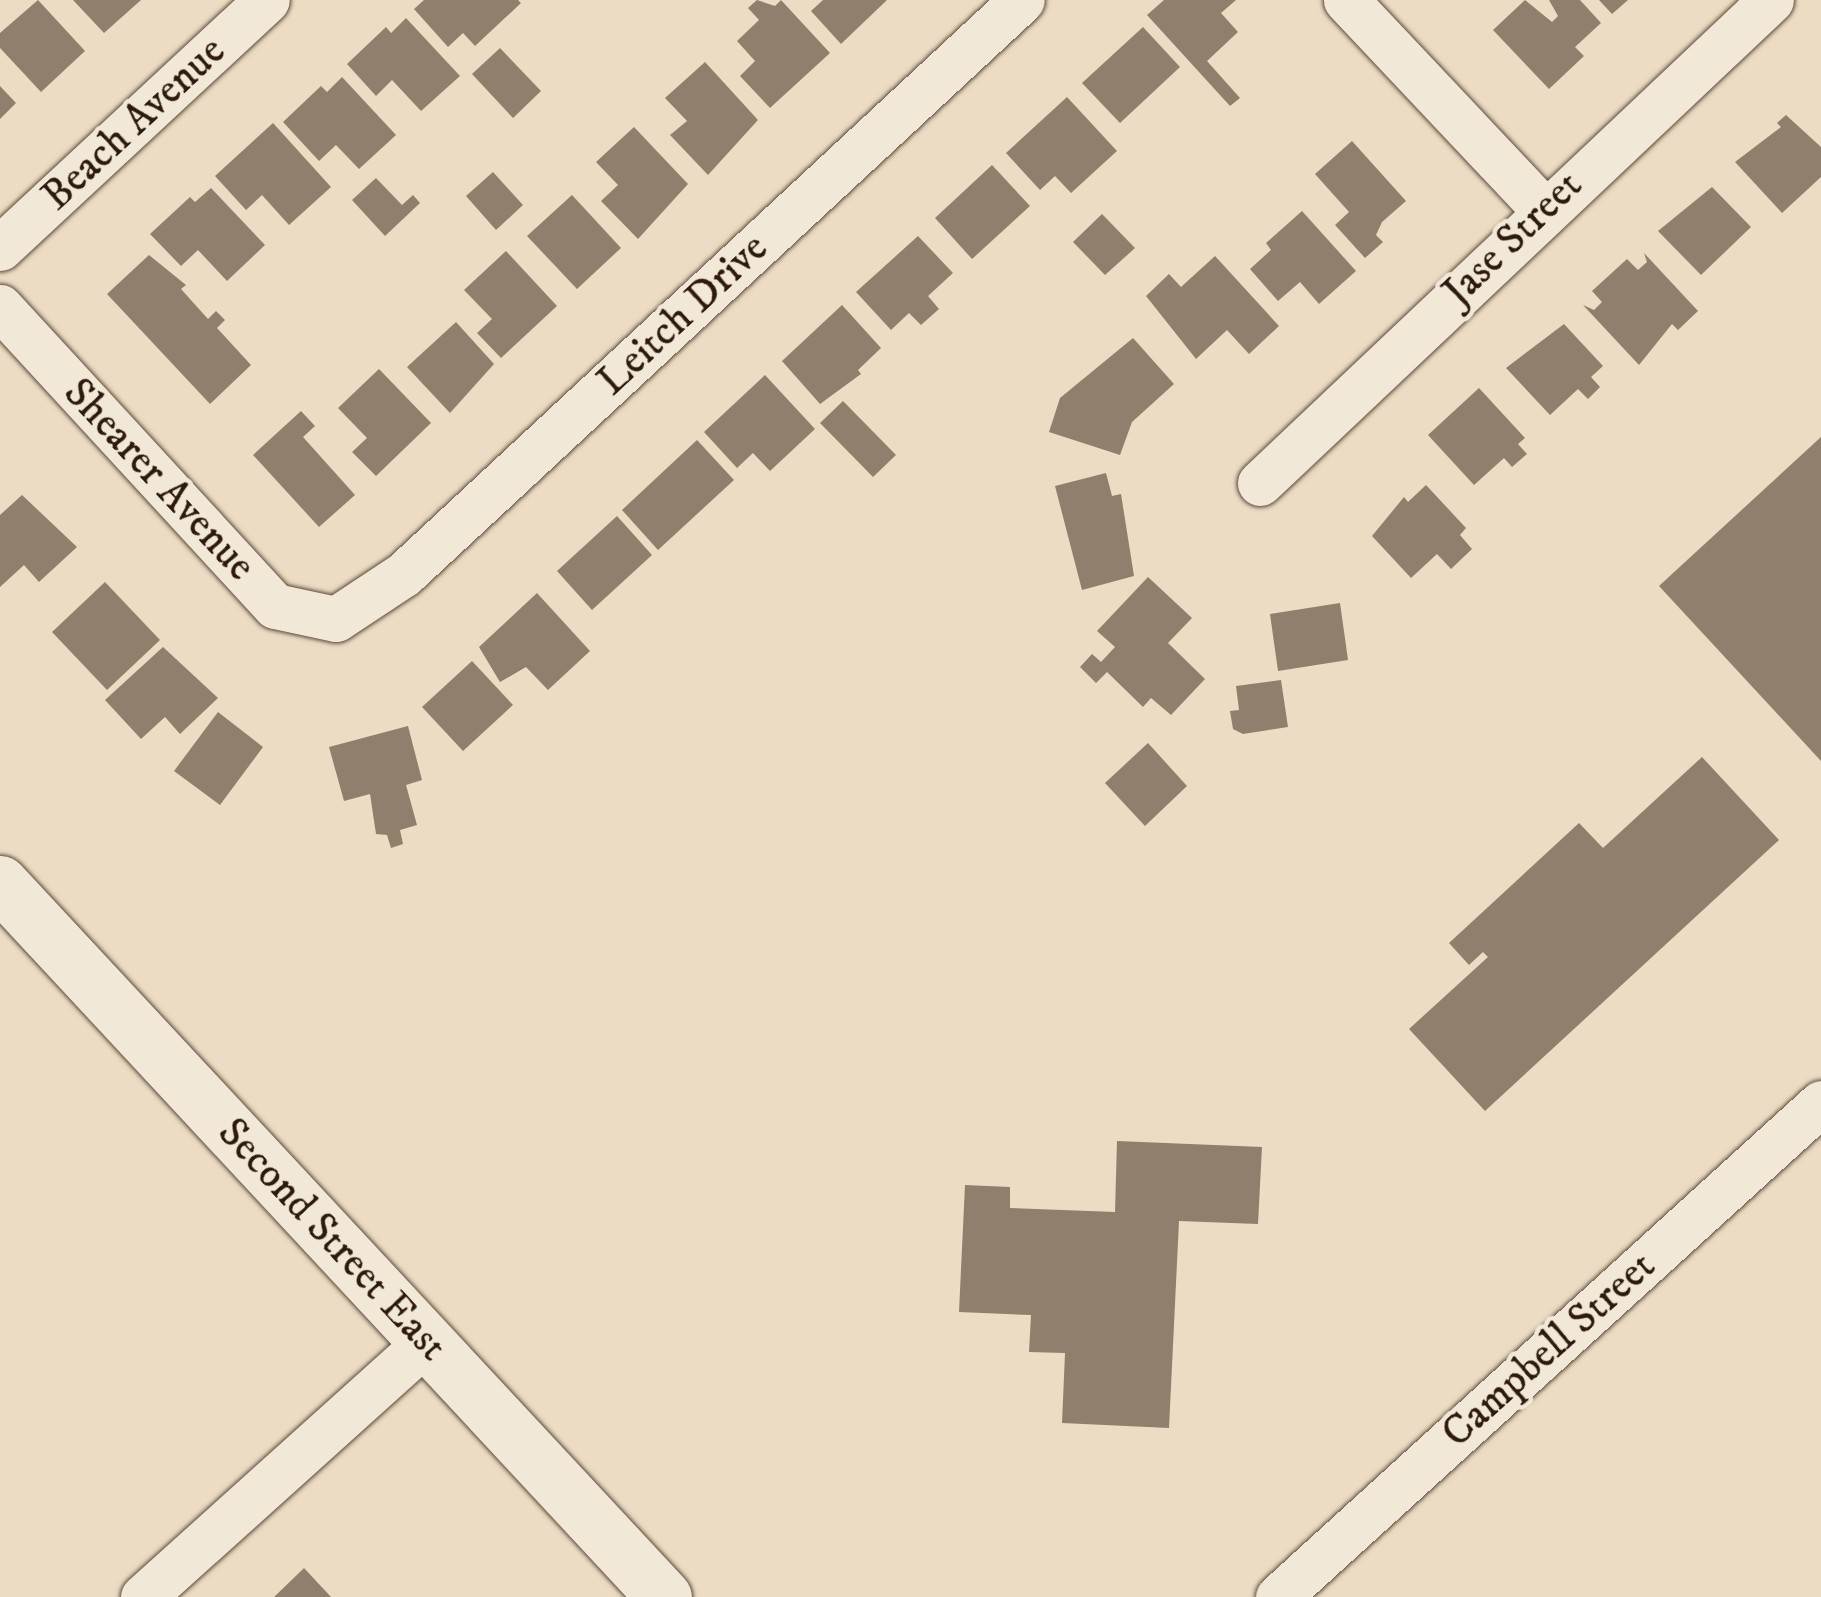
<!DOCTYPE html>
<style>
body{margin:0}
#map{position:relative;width:1821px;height:1597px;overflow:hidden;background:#ebdcc3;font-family:"IM FELL DW Pica",serif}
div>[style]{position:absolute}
.building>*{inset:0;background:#907f6c}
.roads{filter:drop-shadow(0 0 2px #5c4a3b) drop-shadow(0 0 2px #5c4a3b)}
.street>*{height:45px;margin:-22.5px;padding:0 22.5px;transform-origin:22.5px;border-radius:22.5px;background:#f2e8d8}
.secondary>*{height:55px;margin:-27.5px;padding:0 27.5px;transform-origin:27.5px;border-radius:27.5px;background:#f2e8d8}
span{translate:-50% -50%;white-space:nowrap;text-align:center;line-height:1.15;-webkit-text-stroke:9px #f2e8d8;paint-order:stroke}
.street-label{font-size:42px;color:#2d1a0e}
</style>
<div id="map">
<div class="building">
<div style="clip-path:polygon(38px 0,85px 51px,41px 92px,0 48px,0 33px)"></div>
<div style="clip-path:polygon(73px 0,141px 0,104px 33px)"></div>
<div style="clip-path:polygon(424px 0,518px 0,521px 3px,475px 46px,463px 33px,448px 47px,414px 9px)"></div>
<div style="clip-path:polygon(757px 0,775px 6px,781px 0,830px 53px,770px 108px,740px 76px,755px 61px,737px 41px,759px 20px,748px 8px)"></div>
<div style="clip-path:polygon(823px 0,887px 0,841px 44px,811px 11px)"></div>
<div style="clip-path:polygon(1164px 0,1236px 0,1221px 13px,1238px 32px,1207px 61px,1240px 98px,1230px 106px,1147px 15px)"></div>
<div style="clip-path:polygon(1525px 0,1552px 22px,1558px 16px,1549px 0,1580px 0,1601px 23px,1575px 47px,1584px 56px,1549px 89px,1493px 30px)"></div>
<div style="clip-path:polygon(1599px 0,1628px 0,1612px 14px)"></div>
<div style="clip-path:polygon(406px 18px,460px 76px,421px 111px,392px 80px,376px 96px,347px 64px,386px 27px,391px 33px)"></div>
<div style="clip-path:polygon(1143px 27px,1180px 67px,1120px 123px,1082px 83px)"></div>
<div style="clip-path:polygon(500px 48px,541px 91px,513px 118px,472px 74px)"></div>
<div style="clip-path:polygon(705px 62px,758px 120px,708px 175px,670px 135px,687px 121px,665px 98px)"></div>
<div style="clip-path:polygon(342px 77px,396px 135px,359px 169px,336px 145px,319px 161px,283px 122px,321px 86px,327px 92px)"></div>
<div style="clip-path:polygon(0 86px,16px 103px,0 119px)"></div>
<div style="clip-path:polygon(1067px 97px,1117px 151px,1071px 193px,1055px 176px,1040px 190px,1006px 153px)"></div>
<div style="clip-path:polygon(1786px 115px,1821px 147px,1821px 177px,1782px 213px,1735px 162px,1781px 127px,1777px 123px)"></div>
<div style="clip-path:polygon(273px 123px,331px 187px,289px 225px,262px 195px,246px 210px,215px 176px)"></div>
<div style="clip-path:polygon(634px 127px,688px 184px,638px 239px,601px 201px,618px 185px,596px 162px)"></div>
<div style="clip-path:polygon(1352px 141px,1406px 201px,1382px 222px,1376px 235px,1383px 242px,1365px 258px,1335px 225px,1349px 212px,1315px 174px)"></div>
<div style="clip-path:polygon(992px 165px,1030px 206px,972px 259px,935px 218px)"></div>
<div style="clip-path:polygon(493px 172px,523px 205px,496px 230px,466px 196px)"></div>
<div style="clip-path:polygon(376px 178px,402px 205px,413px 195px,420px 203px,385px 236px,352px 200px)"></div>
<div style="clip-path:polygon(1712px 187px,1751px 227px,1701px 275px,1658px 231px)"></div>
<div style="clip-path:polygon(211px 188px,265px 245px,227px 281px,198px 250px,181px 266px,150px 234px,190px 197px,195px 202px)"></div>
<div style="clip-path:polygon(572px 195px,621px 248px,577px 289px,527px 236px)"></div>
<div style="clip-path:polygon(1302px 211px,1356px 271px,1319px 304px,1300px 282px,1278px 301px,1250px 269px,1271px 250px,1266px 243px)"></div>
<div style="clip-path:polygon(1102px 214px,1135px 248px,1105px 275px,1073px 242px)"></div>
<div style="clip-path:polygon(918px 236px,953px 273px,928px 296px,939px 309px,921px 325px,909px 313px,891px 330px,856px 292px)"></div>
<div style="clip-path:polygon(506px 251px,557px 306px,501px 358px,477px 333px,492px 319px,464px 290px)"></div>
<div style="clip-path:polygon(1644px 253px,1698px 311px,1678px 330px,1672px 324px,1639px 365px,1583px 305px,1594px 310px,1602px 302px,1592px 291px,1627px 259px,1638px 270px,1647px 262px)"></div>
<div style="clip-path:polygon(149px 255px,186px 285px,181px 289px,208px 319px,216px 311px,225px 320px,217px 328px,251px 365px,210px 404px,107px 294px)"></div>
<div style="clip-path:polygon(1215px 256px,1279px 326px,1249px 354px,1227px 330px,1196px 359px,1146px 296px,1169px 274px,1181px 287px)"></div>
<div style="clip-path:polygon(842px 305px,881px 348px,858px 370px,861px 374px,820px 404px,782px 361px)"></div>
<div style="clip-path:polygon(456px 322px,494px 364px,450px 413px,407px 367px)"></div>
<div style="clip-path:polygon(1564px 324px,1603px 366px,1591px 377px,1600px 387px,1588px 399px,1578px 389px,1550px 415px,1506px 368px)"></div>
<div style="clip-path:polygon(1133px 338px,1174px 384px,1132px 422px,1120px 455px,1049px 432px,1060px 398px)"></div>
<div style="clip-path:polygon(379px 369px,431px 423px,376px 476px,352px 452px,367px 438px,338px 408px)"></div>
<div style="clip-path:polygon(765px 375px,815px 429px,770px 471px,753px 453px,737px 468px,704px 432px)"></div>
<div style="clip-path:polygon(1479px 388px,1525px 438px,1518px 444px,1527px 454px,1512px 467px,1504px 458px,1474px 485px,1428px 435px)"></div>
<div style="clip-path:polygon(843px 401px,896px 455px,873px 477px,820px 423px)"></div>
<div style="clip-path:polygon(301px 411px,315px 426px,303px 437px,355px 495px,319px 527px,253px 455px)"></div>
<div style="clip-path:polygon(1821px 437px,1821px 761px,1659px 586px)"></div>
<div style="clip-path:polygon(697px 440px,734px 480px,658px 550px,622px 510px)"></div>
<div style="clip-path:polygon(1106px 473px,1112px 496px,1121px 494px,1134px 576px,1082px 590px,1055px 486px)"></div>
<div style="clip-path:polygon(1426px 485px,1466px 528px,1460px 535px,1472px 549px,1451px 569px,1437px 554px,1411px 578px,1372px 536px,1404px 497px,1408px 502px)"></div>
<div style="clip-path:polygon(22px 495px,77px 547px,39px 582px,24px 565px,0 587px,0 515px)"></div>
<div style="clip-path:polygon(617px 516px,652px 555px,592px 610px,557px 571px)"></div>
<div style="clip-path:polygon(1148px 577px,1192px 618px,1168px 643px,1205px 679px,1171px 715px,1151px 698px,1143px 707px,1107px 672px,1096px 683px,1080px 667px,1092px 654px,1101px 662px,1115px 647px,1097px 631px)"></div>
<div style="clip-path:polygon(105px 582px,160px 640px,107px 690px,52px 632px)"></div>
<div style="clip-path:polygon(537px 593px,590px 651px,548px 690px,526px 667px,500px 682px,479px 647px)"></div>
<div style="clip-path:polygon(1340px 603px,1348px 660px,1278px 671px,1270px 614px)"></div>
<div style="clip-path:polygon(163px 647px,218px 698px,180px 734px,165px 717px,141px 739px,105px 700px)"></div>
<div style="clip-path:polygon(472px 661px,513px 705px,463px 751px,422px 707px)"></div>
<div style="clip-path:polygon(1281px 680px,1288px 727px,1243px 734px,1233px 729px,1230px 711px,1239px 710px,1236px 686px)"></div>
<div style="clip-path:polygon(218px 712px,263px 747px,220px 805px,174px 771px)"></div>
<div style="clip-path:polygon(408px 726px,422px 780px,406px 785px,417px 825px,400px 830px,403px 844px,391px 848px,387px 835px,376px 834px,370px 794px,344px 801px,329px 747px)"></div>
<div style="clip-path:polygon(1148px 743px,1187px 786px,1145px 826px,1105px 783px)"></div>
<div style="clip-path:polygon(1702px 757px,1779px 840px,1485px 1111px,1409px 1029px,1488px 957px,1483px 952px,1469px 965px,1449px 943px,1579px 823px,1603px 848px)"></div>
<div style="clip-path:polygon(1117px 1141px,1262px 1147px,1258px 1224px,1179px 1221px,1169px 1428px,1062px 1423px,1065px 1353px,1029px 1352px,1031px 1315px,959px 1312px,965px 1185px,1010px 1187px,1010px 1208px,1115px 1212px)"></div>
<div style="clip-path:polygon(304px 1568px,331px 1597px,274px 1597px,301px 1571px)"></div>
</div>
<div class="roads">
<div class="street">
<div style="left:1346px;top:0;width:287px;rotate:46.7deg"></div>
<div style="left:0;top:248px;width:364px;rotate:-42.9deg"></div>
<div style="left:0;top:307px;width:406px;rotate:47.4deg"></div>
<div style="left:275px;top:606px;width:62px;rotate:12deg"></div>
<div style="left:336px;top:619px;width:82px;rotate:-33.5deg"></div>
<div style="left:404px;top:574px;width:843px;rotate:-42.89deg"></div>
<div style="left:1260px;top:483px;width:703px;rotate:-43.39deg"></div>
<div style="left:143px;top:1597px;width:381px;rotate:-42deg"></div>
<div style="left:1278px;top:1597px;width:734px;rotate:-42.29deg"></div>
</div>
<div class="secondary">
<div style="left:0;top:883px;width:975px;rotate:47.08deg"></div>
</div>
</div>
<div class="street-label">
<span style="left:134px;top:124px;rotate:-43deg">Beach Avenue</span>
<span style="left:1513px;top:239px;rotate:-44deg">Jase Street</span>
<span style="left:683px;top:315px;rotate:-43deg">Leitch Drive</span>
<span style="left:159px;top:480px;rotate:47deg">Shearer Avenue</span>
<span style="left:332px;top:1240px;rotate:47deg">Second Street East</span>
<span style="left:1549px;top:1350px;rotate:-42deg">Campbell Street</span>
</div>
</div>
